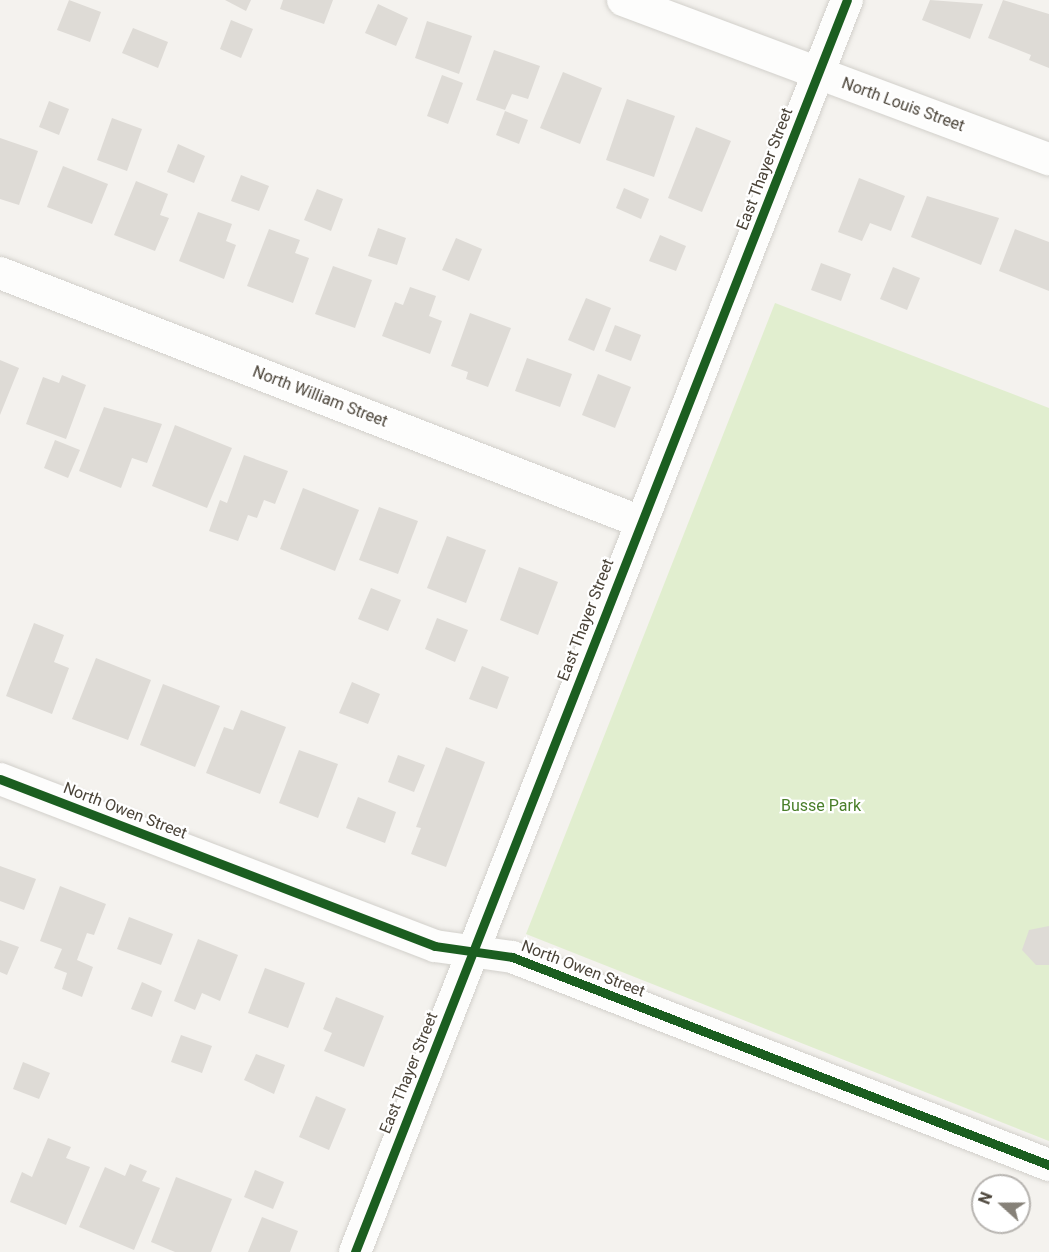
<!DOCTYPE html>
<style>
body{margin:0}
#map{position:relative;width:1049px;height:1252px;overflow:hidden;background:#f4f2ee;font-family:Roboto,sans-serif}
div>[style]{position:absolute}
.green>*{inset:0;background:#e1eecf}
.building>*{inset:0;background:#dedbd6}
.roads{filter:drop-shadow(0 0 2px #d2d0cb) drop-shadow(0 0 2px #d2d0cb)}
.minor>*{height:32px;margin:-16px;padding:0 16px;transform-origin:16px;border-radius:16px;background:#fdfdfc}
.cycleway>*{height:9px;margin:-4.5px;padding:0 4.5px;transform-origin:4.5px;border-radius:4.5px;background:#1b5e20}
span{translate:-50% -50%;white-space:nowrap;text-align:center;line-height:1.15;-webkit-text-stroke:4.5px #fff;paint-order:stroke}
.street-label{font-size:16px;color:#4b4439}
.park-label{font-size:16px;color:#4a7f2a}
.north{position:absolute;left:971px;top:1174px;width:60px;height:60px;box-sizing:border-box;background:#fff;border:2px solid #b7b4b0;border-radius:50%;rotate:291deg;font-size:16px;font-weight:700;line-height:24px;text-align:center;color:#4b4439}
.north::after{content:'';display:block;margin:auto;width:21px;height:27px;background:#868178;clip-path:polygon(50% 0,100% 100%,50% 72%,0 100%)}
</style>
<div id="map">
<div class="green">
<div style="clip-path:polygon(775px 303px,1049px 408px,1049px 1141px,526px 934px)"></div>
</div>
<div class="building">
<div style="clip-path:polygon(69px 0,101px 12px,90px 42px,57px 30px)"></div>
<div style="clip-path:polygon(225px 0,251px 0,246px 11px)"></div>
<div style="clip-path:polygon(283px 0,333px 0,324px 24px,280px 9px)"></div>
<div style="clip-path:polygon(930px 0,983px 4px,970px 39px,922px 20px)"></div>
<div style="clip-path:polygon(1003px 0,1049px 14px,1049px 68px,1029px 60px,1031px 55px,988px 38px)"></div>
<div style="clip-path:polygon(378px 4px,408px 18px,396px 46px,365px 33px)"></div>
<div style="clip-path:polygon(231px 20px,253px 29px,241px 58px,220px 49px)"></div>
<div style="clip-path:polygon(427px 21px,472px 36px,459px 74px,415px 58px)"></div>
<div style="clip-path:polygon(133px 28px,168px 42px,158px 68px,122px 53px)"></div>
<div style="clip-path:polygon(494px 50px,540px 66px,528px 99px,512px 94px,505px 110px,476px 100px)"></div>
<div style="clip-path:polygon(563px 72px,602px 88px,580px 144px,540px 128px)"></div>
<div style="clip-path:polygon(442px 75px,463px 83px,448px 124px,427px 116px)"></div>
<div style="clip-path:polygon(627px 99px,675px 116px,654px 177px,606px 160px)"></div>
<div style="clip-path:polygon(49px 101px,69px 109px,59px 135px,39px 127px)"></div>
<div style="clip-path:polygon(505px 111px,528px 120px,519px 144px,496px 135px)"></div>
<div style="clip-path:polygon(112px 118px,142px 129px,127px 171px,97px 160px)"></div>
<div style="clip-path:polygon(696px 127px,731px 141px,702px 212px,668px 198px)"></div>
<div style="clip-path:polygon(0 138px,38px 151px,19px 205px,0 199px)"></div>
<div style="clip-path:polygon(178px 144px,205px 156px,194px 183px,167px 172px)"></div>
<div style="clip-path:polygon(63px 166px,108px 184px,92px 224px,47px 207px)"></div>
<div style="clip-path:polygon(241px 175px,269px 186px,259px 211px,231px 201px)"></div>
<div style="clip-path:polygon(859px 178px,905px 196px,891px 231px,870px 223px,862px 241px,838px 232px)"></div>
<div style="clip-path:polygon(136px 181px,168px 194px,160px 215px,169px 218px,155px 251px,114px 235px)"></div>
<div style="clip-path:polygon(624px 188px,649px 199px,641px 219px,616px 208px)"></div>
<div style="clip-path:polygon(317px 189px,343px 199px,331px 231px,304px 220px)"></div>
<div style="clip-path:polygon(927px 196px,999px 218px,981px 265px,911px 237px)"></div>
<div style="clip-path:polygon(198px 212px,232px 224px,226px 241px,236px 245px,224px 279px,179px 261px)"></div>
<div style="clip-path:polygon(378px 228px,406px 238px,397px 265px,368px 256px)"></div>
<div style="clip-path:polygon(269px 229px,300px 240px,295px 253px,309px 258px,293px 303px,247px 286px)"></div>
<div style="clip-path:polygon(1015px 229px,1049px 242px,1049px 291px,999px 271px)"></div>
<div style="clip-path:polygon(660px 235px,686px 246px,676px 271px,649px 261px)"></div>
<div style="clip-path:polygon(456px 238px,482px 249px,469px 281px,442px 270px)"></div>
<div style="clip-path:polygon(821px 263px,851px 274px,841px 301px,811px 290px)"></div>
<div style="clip-path:polygon(333px 266px,372px 280px,355px 328px,315px 314px)"></div>
<div style="clip-path:polygon(893px 267px,920px 278px,907px 310px,880px 299px)"></div>
<div style="clip-path:polygon(410px 287px,436px 296px,429px 316px,442px 321px,430px 354px,382px 336px,395px 302px,403px 305px)"></div>
<div style="clip-path:polygon(586px 298px,611px 308px,594px 351px,568px 340px)"></div>
<div style="clip-path:polygon(470px 313px,511px 328px,488px 387px,466px 379px,468px 372px,451px 366px)"></div>
<div style="clip-path:polygon(615px 325px,641px 335px,631px 361px,605px 351px)"></div>
<div style="clip-path:polygon(527px 358px,572px 374px,560px 407px,515px 391px)"></div>
<div style="clip-path:polygon(0 360px,19px 368px,0 415px)"></div>
<div style="clip-path:polygon(598px 374px,631px 387px,615px 428px,582px 415px)"></div>
<div style="clip-path:polygon(62px 375px,86px 385px,66px 439px,26px 424px,43px 377px,59px 383px)"></div>
<div style="clip-path:polygon(104px 407px,162px 424px,147px 463px,132px 458px,121px 488px,79px 471px)"></div>
<div style="clip-path:polygon(175px 425px,232px 448px,207px 508px,152px 486px)"></div>
<div style="clip-path:polygon(55px 440px,80px 450px,68px 478px,44px 468px)"></div>
<div style="clip-path:polygon(244px 455px,288px 471px,275px 504px,264px 500px,257px 518px,248px 515px,238px 541px,209px 531px,220px 500px,227px 503px)"></div>
<div style="clip-path:polygon(303px 488px,359px 510px,335px 571px,280px 549px)"></div>
<div style="clip-path:polygon(379px 507px,418px 521px,398px 574px,359px 560px)"></div>
<div style="clip-path:polygon(447px 536px,486px 550px,466px 603px,427px 588px)"></div>
<div style="clip-path:polygon(519px 567px,558px 582px,538px 635px,500px 620px)"></div>
<div style="clip-path:polygon(371px 588px,401px 600px,388px 631px,358px 619px)"></div>
<div style="clip-path:polygon(437px 618px,468px 630px,455px 662px,425px 649px)"></div>
<div style="clip-path:polygon(34px 623px,64px 635px,54px 662px,69px 668px,52px 714px,6px 696px)"></div>
<div style="clip-path:polygon(96px 658px,151px 680px,128px 740px,72px 719px)"></div>
<div style="clip-path:polygon(482px 666px,509px 677px,497px 709px,469px 699px)"></div>
<div style="clip-path:polygon(352px 682px,380px 694px,368px 724px,339px 713px)"></div>
<div style="clip-path:polygon(163px 684px,220px 706px,195px 767px,140px 745px)"></div>
<div style="clip-path:polygon(241px 710px,286px 727px,260px 794px,206px 773px,224px 727px,233px 730px)"></div>
<div style="clip-path:polygon(446px 747px,485px 762px,446px 867px,411px 854px,421px 828px,416px 827px)"></div>
<div style="clip-path:polygon(299px 750px,338px 764px,318px 818px,279px 803px)"></div>
<div style="clip-path:polygon(398px 755px,425px 765px,414px 792px,388px 782px)"></div>
<div style="clip-path:polygon(358px 797px,396px 812px,385px 843px,346px 828px)"></div>
<div style="clip-path:polygon(0 866px,36px 879px,24px 910px,0 901px)"></div>
<div style="clip-path:polygon(60px 886px,106px 904px,94px 935px,87px 933px,77px 960px,93px 967px,82px 997px,62px 989px,67px 973px,54px 968px,62px 949px,40px 941px)"></div>
<div style="clip-path:polygon(129px 917px,173px 934px,161px 965px,117px 949px)"></div>
<div style="clip-path:polygon(1049px 926px,1049px 965px,1036px 965px,1022px 950px,1029px 930px)"></div>
<div style="clip-path:polygon(198px 939px,238px 955px,220px 1001px,202px 993px,195px 1010px,174px 1001px)"></div>
<div style="clip-path:polygon(0 940px,19px 947px,7px 975px,0 972px)"></div>
<div style="clip-path:polygon(265px 968px,305px 983px,288px 1028px,248px 1013px)"></div>
<div style="clip-path:polygon(142px 982px,162px 991px,152px 1017px,131px 1009px)"></div>
<div style="clip-path:polygon(336px 997px,384px 1016px,364px 1067px,324px 1051px,332px 1033px,323px 1029px)"></div>
<div style="clip-path:polygon(181px 1035px,212px 1046px,202px 1073px,171px 1062px)"></div>
<div style="clip-path:polygon(256px 1054px,285px 1065px,274px 1094px,244px 1080px)"></div>
<div style="clip-path:polygon(23px 1062px,50px 1073px,39px 1099px,13px 1089px)"></div>
<div style="clip-path:polygon(316px 1096px,346px 1109px,329px 1150px,299px 1137px)"></div>
<div style="clip-path:polygon(48px 1138px,71px 1147px,66px 1158px,90px 1167px,66px 1225px,10px 1202px,22px 1172px,32px 1177px)"></div>
<div style="clip-path:polygon(130px 1164px,147px 1171px,142px 1181px,160px 1188px,134px 1250px,79px 1227px,105px 1167px,125px 1176px)"></div>
<div style="clip-path:polygon(255px 1170px,284px 1182px,273px 1209px,244px 1197px)"></div>
<div style="clip-path:polygon(176px 1177px,232px 1199px,211px 1252px,175px 1252px,151px 1242px)"></div>
<div style="clip-path:polygon(262px 1217px,298px 1231px,290px 1252px,248px 1252px)"></div>
</div>
<div class="roads">
<div class="minor">
<div style="left:623px;top:0;width:455px;rotate:20.5deg"></div>
<div style="left:0;top:273px;width:688px;rotate:21.23deg"></div>
<div style="left:0;top:779px;width:466px;rotate:21deg"></div>
<div style="left:435px;top:946px;width:78px;rotate:8.1deg"></div>
<div style="left:512px;top:957px;width:576px;rotate:21.17deg"></div>
<div style="left:355px;top:1252px;width:1345px;rotate:-68.55deg"></div>
</div>
</div>
<div class="cycleway">
<div style="left:0;top:779px;width:466px;rotate:21deg"></div>
<div style="left:435px;top:946px;width:78px;rotate:8.1deg"></div>
<div style="left:512px;top:957px;width:576px;rotate:21.17deg"></div>
<div style="left:355px;top:1252px;width:1345px;rotate:-68.55deg"></div>
</div>
<div class="street-label">
<span style="left:903px;top:105px;rotate:20deg">North Louis Street</span>
<span style="left:765px;top:169px;rotate:-69deg">East Thayer Street</span>
<span style="left:320px;top:397px;rotate:21deg">North William Street</span>
<span style="left:586px;top:620px;rotate:-69deg">East Thayer Street</span>
<span style="left:125px;top:811px;rotate:21deg">North Owen Street</span>
<span style="left:583px;top:969px;rotate:21deg">North Owen Street</span>
<span style="left:409px;top:1073px;rotate:-68deg">East Thayer Street</span>
</div>
<div class="park-label">
<span style="left:821px;top:806px">Busse Park</span>
</div>
<div class="north">N</div>
</div>
